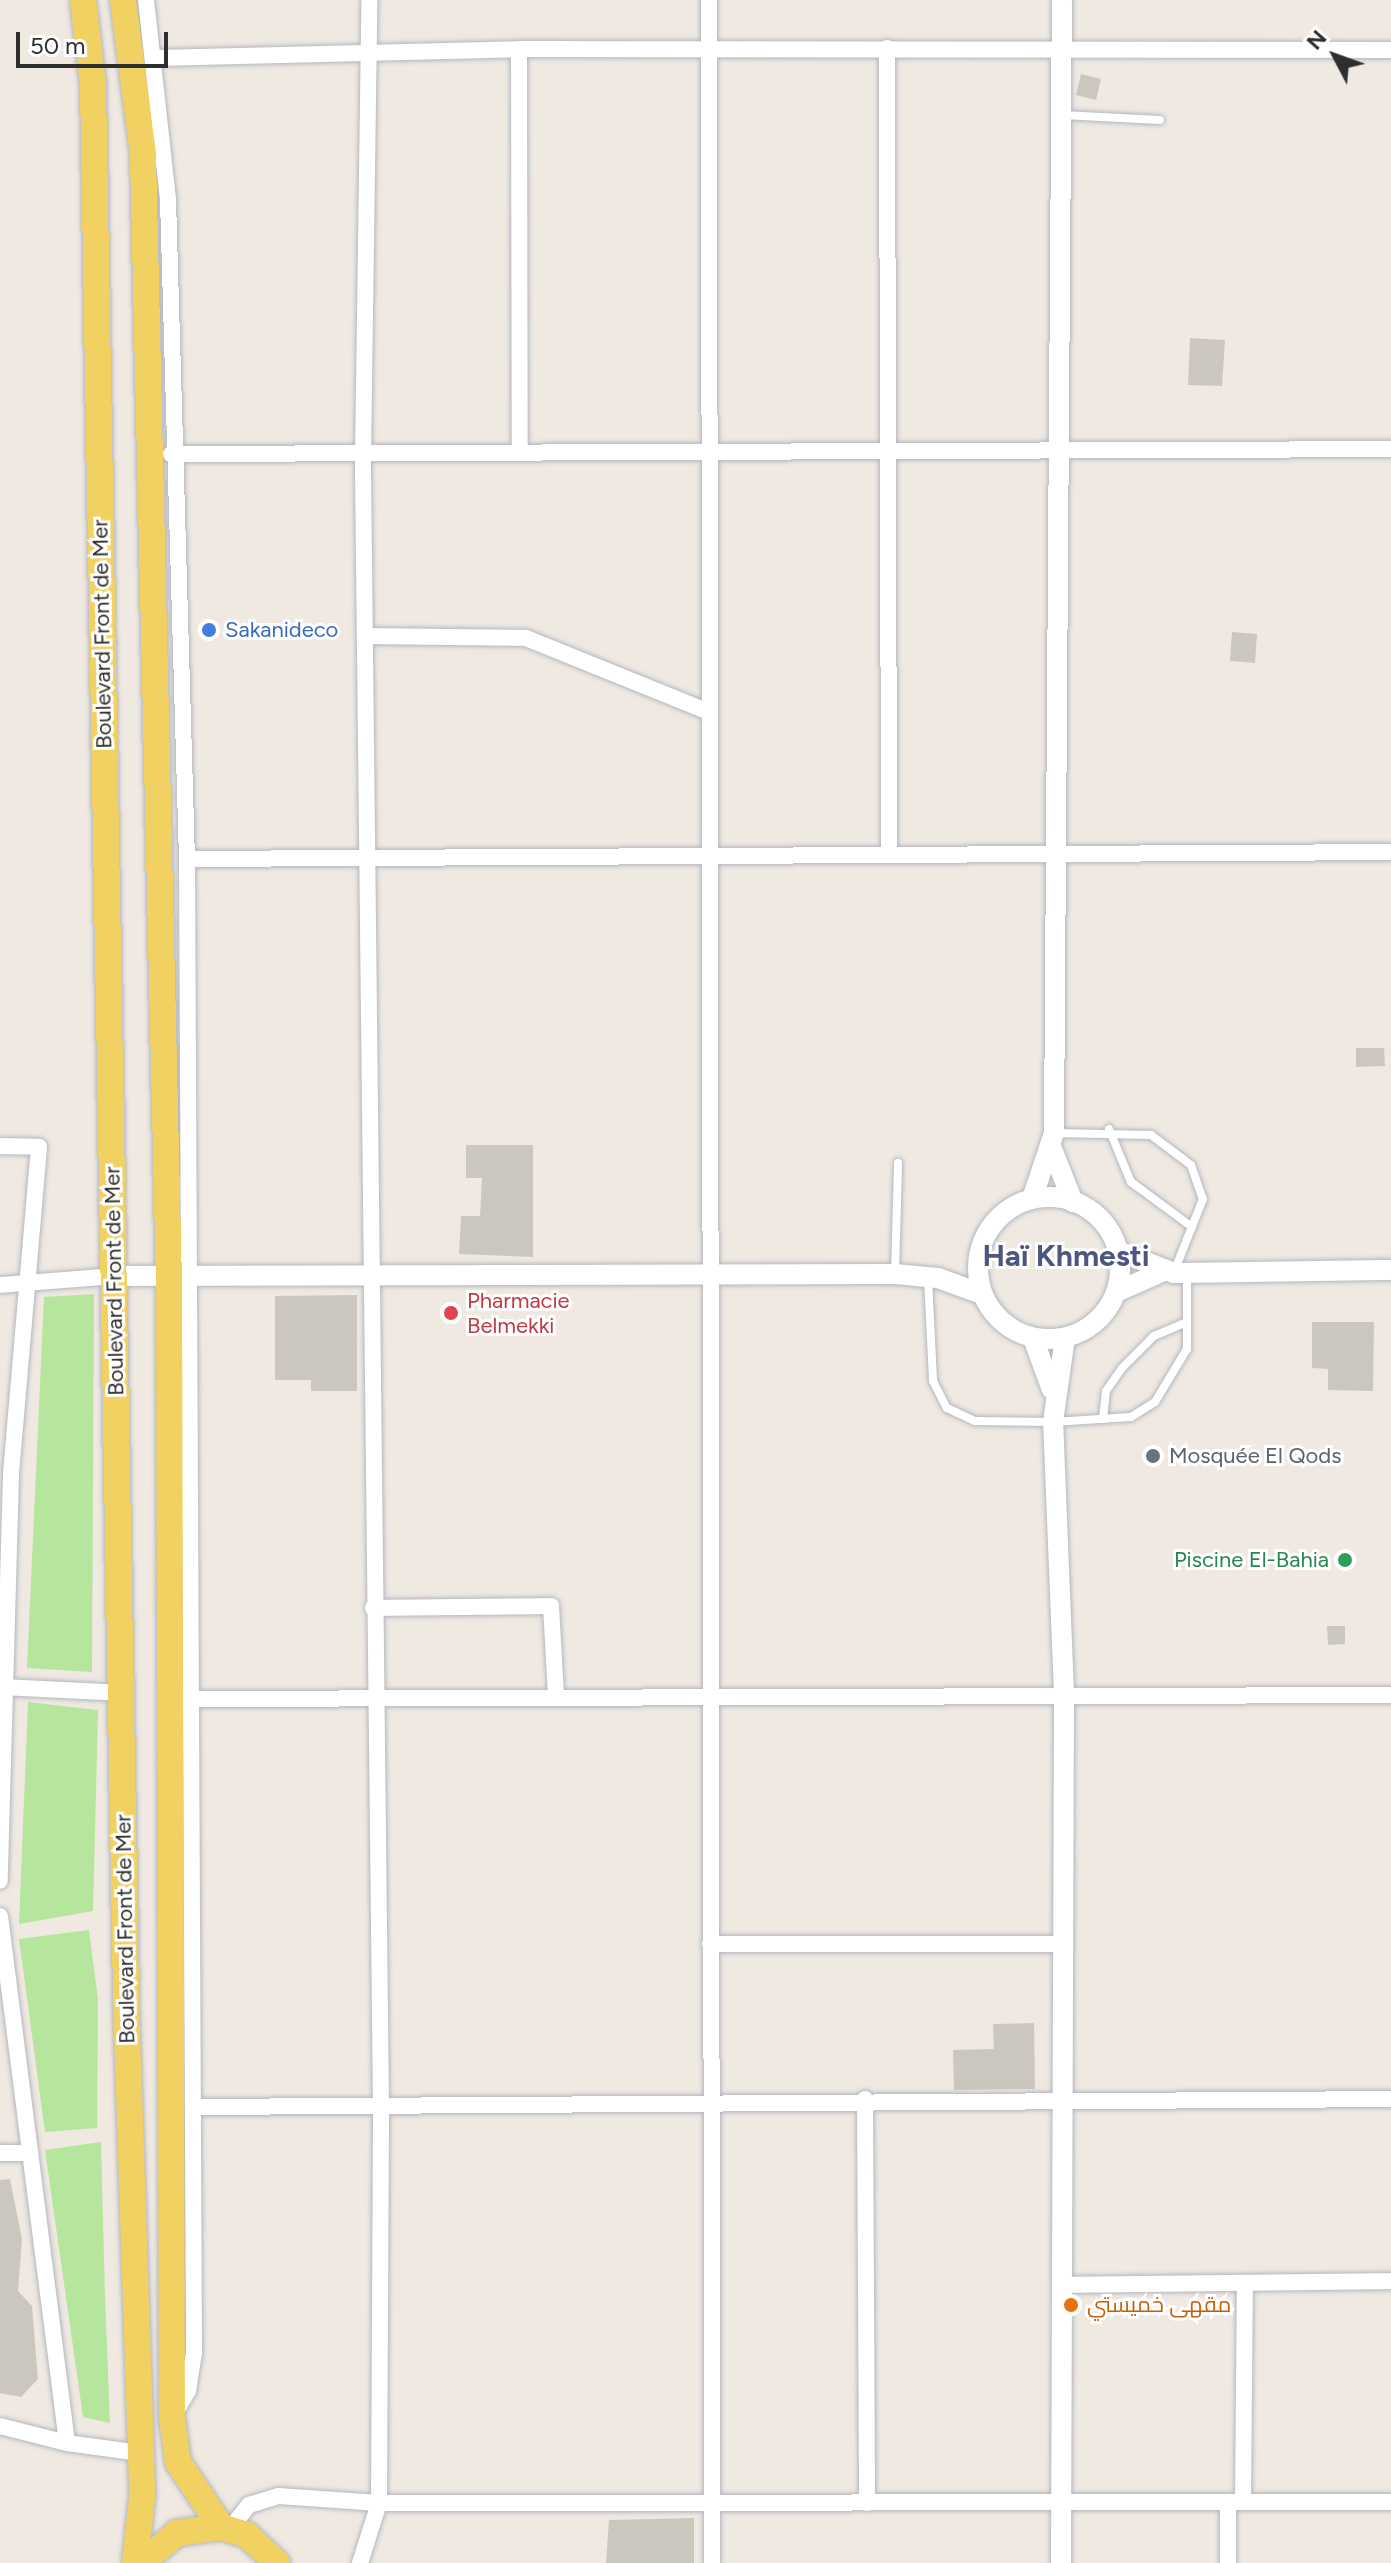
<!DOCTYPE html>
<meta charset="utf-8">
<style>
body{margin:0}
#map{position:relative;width:1391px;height:2563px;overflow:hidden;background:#efe9e1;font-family:Figtree,Cairo,sans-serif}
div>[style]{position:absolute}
.green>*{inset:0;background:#b6e59e}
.building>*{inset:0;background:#cbc7bf}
.roads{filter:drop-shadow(0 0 2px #b4b7c1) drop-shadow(0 0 2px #b4b7c1)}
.service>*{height:8px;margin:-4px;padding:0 4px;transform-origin:4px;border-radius:4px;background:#fff}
.minor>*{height:16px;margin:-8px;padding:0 8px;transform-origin:8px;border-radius:8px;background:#fff}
.tertiary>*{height:20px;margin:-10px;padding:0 10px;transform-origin:10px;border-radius:10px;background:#fff}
.tertiary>.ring{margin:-10px;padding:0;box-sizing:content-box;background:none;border:20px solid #fff;border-radius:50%}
.primary>*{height:26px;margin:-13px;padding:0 13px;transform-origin:13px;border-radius:13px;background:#f2d163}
.dots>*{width:22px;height:22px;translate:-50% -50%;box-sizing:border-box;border:4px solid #fff;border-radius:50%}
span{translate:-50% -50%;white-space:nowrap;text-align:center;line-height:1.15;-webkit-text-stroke:6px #fff;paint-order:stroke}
.shop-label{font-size:22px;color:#366cbe}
.left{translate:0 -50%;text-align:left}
.street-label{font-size:22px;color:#2e2e2e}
.health-label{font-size:22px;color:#be3a42}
.worship-label{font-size:22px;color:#5b616d}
.leisure-label{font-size:22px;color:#27864d}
.right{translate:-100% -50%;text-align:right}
.food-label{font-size:22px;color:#c56008}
.district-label{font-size:30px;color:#4d5680;font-weight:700}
.north{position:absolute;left:1295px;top:16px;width:80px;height:80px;-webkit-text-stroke:6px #fff;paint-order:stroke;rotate:311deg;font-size:22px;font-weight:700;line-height:32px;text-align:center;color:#2e2e2e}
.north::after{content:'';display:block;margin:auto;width:28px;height:36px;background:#2e2e2e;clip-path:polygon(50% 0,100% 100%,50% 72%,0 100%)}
.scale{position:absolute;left:16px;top:32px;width:152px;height:36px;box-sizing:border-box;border:4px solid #2e2e2e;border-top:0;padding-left:10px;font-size:24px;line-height:28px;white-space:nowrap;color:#2e2e2e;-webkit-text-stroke:6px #fff;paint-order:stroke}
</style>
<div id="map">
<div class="green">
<div style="clip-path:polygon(94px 1294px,92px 1672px,27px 1668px,44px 1297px)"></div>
<div style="clip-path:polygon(28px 1702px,98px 1710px,93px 1911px,19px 1924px)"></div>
<div style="clip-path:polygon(89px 1930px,98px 2000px,97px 2128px,45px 2132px,19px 1939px)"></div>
<div style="clip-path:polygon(101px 2142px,105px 2297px,110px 2423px,83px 2417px,45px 2150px)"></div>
</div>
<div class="building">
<div style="clip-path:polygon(1081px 74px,1101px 79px,1096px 100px,1076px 95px)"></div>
<div style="clip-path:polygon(1190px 338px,1225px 340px,1222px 386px,1188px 385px)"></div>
<div style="clip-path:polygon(1232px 632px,1257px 634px,1255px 663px,1230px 661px)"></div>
<div style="clip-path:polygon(1356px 1048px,1384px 1048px,1385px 1066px,1356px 1067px)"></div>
<div style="clip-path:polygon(466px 1145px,533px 1145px,533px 1257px,459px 1254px,461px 1216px,480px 1216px,482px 1178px,466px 1178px)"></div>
<div style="clip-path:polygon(357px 1295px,357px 1391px,311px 1391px,311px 1380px,275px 1380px,275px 1296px)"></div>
<div style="clip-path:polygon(1312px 1322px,1374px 1322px,1373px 1391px,1328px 1390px,1328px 1369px,1312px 1368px)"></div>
<div style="clip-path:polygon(1327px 1626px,1345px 1626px,1345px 1644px,1328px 1645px)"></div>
<div style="clip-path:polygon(1034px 2023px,1035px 2089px,954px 2090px,953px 2050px,994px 2049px,993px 2024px)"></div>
<div style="clip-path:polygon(10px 2179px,22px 2239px,18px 2291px,32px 2306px,38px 2379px,21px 2397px,0 2393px,0 2180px)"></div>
<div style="clip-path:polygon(694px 2518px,694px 2563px,606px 2563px,609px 2520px)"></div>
</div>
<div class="roads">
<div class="service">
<div style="left:1062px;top:115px;width:98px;rotate:2.9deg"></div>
<div style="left:1109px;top:1129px;width:57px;rotate:67.5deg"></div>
<div style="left:1131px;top:1182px;width:76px;rotate:36.4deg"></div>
<div style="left:1055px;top:1133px;width:96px;rotate:1.2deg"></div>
<div style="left:1151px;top:1135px;width:50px;rotate:36.9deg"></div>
<div style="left:1191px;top:1165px;width:36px;rotate:71deg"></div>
<div style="left:1203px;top:1199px;width:79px;rotate:111.7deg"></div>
<div style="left:895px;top:1273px;width:110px;rotate:-88.4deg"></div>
<div style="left:928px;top:1278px;width:103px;rotate:87.2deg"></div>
<div style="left:933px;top:1381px;width:30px;rotate:63deg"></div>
<div style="left:947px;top:1408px;width:31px;rotate:25deg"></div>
<div style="left:975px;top:1421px;width:78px;rotate:0.7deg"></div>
<div style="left:1053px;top:1422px;width:78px;rotate:-3.7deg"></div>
<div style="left:1131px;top:1417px;width:28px;rotate:-32deg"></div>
<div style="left:1155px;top:1402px;width:62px;rotate:-58.9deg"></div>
<div style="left:1187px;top:1349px;width:77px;rotate:-90deg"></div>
<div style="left:1103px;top:1419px;width:28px;rotate:-84deg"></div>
<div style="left:1106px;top:1391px;width:28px;rotate:-55deg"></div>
<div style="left:1122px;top:1368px;width:45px;rotate:-45deg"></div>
<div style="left:1154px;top:1336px;width:36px;rotate:-23deg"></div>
</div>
<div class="minor">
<div style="left:146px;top:0;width:201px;rotate:83.7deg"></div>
<div style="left:168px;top:200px;width:659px;rotate:88.35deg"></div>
<div style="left:187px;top:859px;width:1494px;rotate:89.73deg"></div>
<div style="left:194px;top:2353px;width:38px;rotate:99deg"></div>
<div style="left:188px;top:2391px;width:26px;rotate:121deg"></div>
<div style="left:709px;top:0;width:2563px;rotate:89.93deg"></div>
<div style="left:887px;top:48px;width:807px;rotate:89.86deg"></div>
<div style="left:519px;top:49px;width:401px;rotate:89.9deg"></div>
<div style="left:157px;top:58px;width:362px;rotate:-1.4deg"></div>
<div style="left:519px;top:49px;width:872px;rotate:0.07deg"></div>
<div style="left:171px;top:454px;width:1220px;rotate:-0.23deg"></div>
<div style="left:371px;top:636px;width:155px;rotate:0.7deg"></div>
<div style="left:526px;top:638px;width:195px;rotate:22deg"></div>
<div style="left:187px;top:859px;width:1204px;rotate:-0.33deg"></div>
<div style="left:0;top:1146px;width:39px;rotate:1deg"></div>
<div style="left:39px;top:1147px;width:329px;rotate:94.9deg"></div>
<div style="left:11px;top:1475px;width:406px;rotate:91.6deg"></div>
<div style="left:0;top:1285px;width:114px;rotate:-4.5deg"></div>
<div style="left:373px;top:1608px;width:178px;rotate:-0.6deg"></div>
<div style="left:551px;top:1606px;width:90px;rotate:86.8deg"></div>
<div style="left:0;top:1687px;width:121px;rotate:2.8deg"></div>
<div style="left:191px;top:1699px;width:1200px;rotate:-0.19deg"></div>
<div style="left:0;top:1916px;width:531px;rotate:82.75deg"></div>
<div style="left:67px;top:2443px;width:74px;rotate:7.8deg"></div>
<div style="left:710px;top:1944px;width:353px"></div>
<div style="left:865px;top:2099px;width:404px;rotate:89.7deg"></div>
<div style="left:196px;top:2107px;width:1195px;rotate:-0.38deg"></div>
<div style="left:0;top:2153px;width:28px"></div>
<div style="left:1062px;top:2285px;width:329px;rotate:-0.7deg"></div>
<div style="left:0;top:2426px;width:69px;rotate:14.2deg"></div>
<div style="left:1243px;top:2501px;width:218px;rotate:-89.5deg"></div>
<div style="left:1228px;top:2502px;width:61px;rotate:90deg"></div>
<div style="left:230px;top:2529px;width:31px;rotate:-52deg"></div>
<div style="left:249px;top:2505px;width:31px;rotate:-17deg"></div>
<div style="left:279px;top:2496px;width:100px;rotate:4deg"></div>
<div style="left:379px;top:2503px;width:1012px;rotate:-0.06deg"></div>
<div style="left:360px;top:2563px;width:63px;rotate:-72.4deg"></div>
<div style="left:379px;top:2503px;width:396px;rotate:-89.7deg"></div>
<div style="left:381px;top:2107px;width:1649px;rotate:-90.63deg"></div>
<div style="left:363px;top:458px;width:458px;rotate:-89.2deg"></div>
</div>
<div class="tertiary">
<div style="left:1052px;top:1149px;width:57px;rotate:68.4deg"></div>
<div class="ring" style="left:978px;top:1197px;width:122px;height:122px"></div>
<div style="left:1032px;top:1199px;width:70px;rotate:-71.6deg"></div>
<div style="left:1054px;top:1133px;width:1133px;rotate:-89.6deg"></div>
<div style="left:1118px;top:1251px;width:60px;rotate:21.4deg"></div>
<div style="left:1174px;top:1273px;width:217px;rotate:-0.8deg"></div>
<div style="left:114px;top:1276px;width:781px;rotate:-0.15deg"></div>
<div style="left:895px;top:1274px;width:43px;rotate:5.3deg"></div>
<div style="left:938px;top:1278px;width:47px;rotate:20deg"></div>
<div style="left:1116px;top:1292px;width:52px;rotate:-23.6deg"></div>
<div style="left:1033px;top:1338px;width:55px;rotate:69.9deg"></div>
<div style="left:1061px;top:2563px;width:870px;rotate:-89.8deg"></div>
<div style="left:1064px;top:1693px;width:271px;rotate:-92.3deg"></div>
<div style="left:1053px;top:1422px;width:85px;rotate:-81.9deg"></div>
</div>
<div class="primary">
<div style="left:83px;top:0;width:86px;rotate:83.3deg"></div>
<div style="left:93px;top:85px;width:1917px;rotate:89.01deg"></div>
<div style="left:126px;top:2002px;width:495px;rotate:88.1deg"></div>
<div style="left:142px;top:2497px;width:66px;rotate:96.1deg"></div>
<div style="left:123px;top:0;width:156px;rotate:82.6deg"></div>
<div style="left:143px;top:155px;width:1127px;rotate:88.68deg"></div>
<div style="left:169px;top:1282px;width:1136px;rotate:89.85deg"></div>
<div style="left:172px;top:2418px;width:44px;rotate:82.2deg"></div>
<div style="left:178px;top:2462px;width:78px;rotate:56.5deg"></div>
<div style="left:142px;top:2563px;width:46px;rotate:-40.6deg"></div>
<div style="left:177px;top:2533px;width:44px;rotate:-7.8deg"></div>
<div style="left:221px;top:2527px;width:27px;rotate:17deg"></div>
<div style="left:247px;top:2535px;width:41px;rotate:43deg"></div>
</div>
</div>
<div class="dots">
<div style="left:209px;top:630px;background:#3f7fe0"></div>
<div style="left:451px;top:1313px;background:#e0444e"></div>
<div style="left:1153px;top:1456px;background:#6b7280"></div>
<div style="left:1345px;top:1560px;background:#2e9e5b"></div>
<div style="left:1071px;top:2305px;background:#e8710a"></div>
</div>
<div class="shop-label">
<span class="left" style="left:225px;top:630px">Sakanideco</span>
</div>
<div class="street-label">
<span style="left:102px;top:634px;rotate:-91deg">Boulevard Front de Mer</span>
<span style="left:114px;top:1281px;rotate:-91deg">Boulevard Front de Mer</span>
<span style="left:125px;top:1929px;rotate:-91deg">Boulevard Front de Mer</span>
</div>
<div class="health-label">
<span class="left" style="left:467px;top:1313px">Pharmacie<br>Belmekki</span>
</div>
<div class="worship-label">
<span class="left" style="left:1169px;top:1456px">Mosquée El Qods</span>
</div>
<div class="leisure-label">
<span class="right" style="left:1329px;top:1560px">Piscine El-Bahia</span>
</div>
<div class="food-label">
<span class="left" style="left:1087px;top:2305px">مقهى خميستي</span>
</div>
<div class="district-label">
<span style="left:1066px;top:1256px">Haï Khmesti</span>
</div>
<div class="north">N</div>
<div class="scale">50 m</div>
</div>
